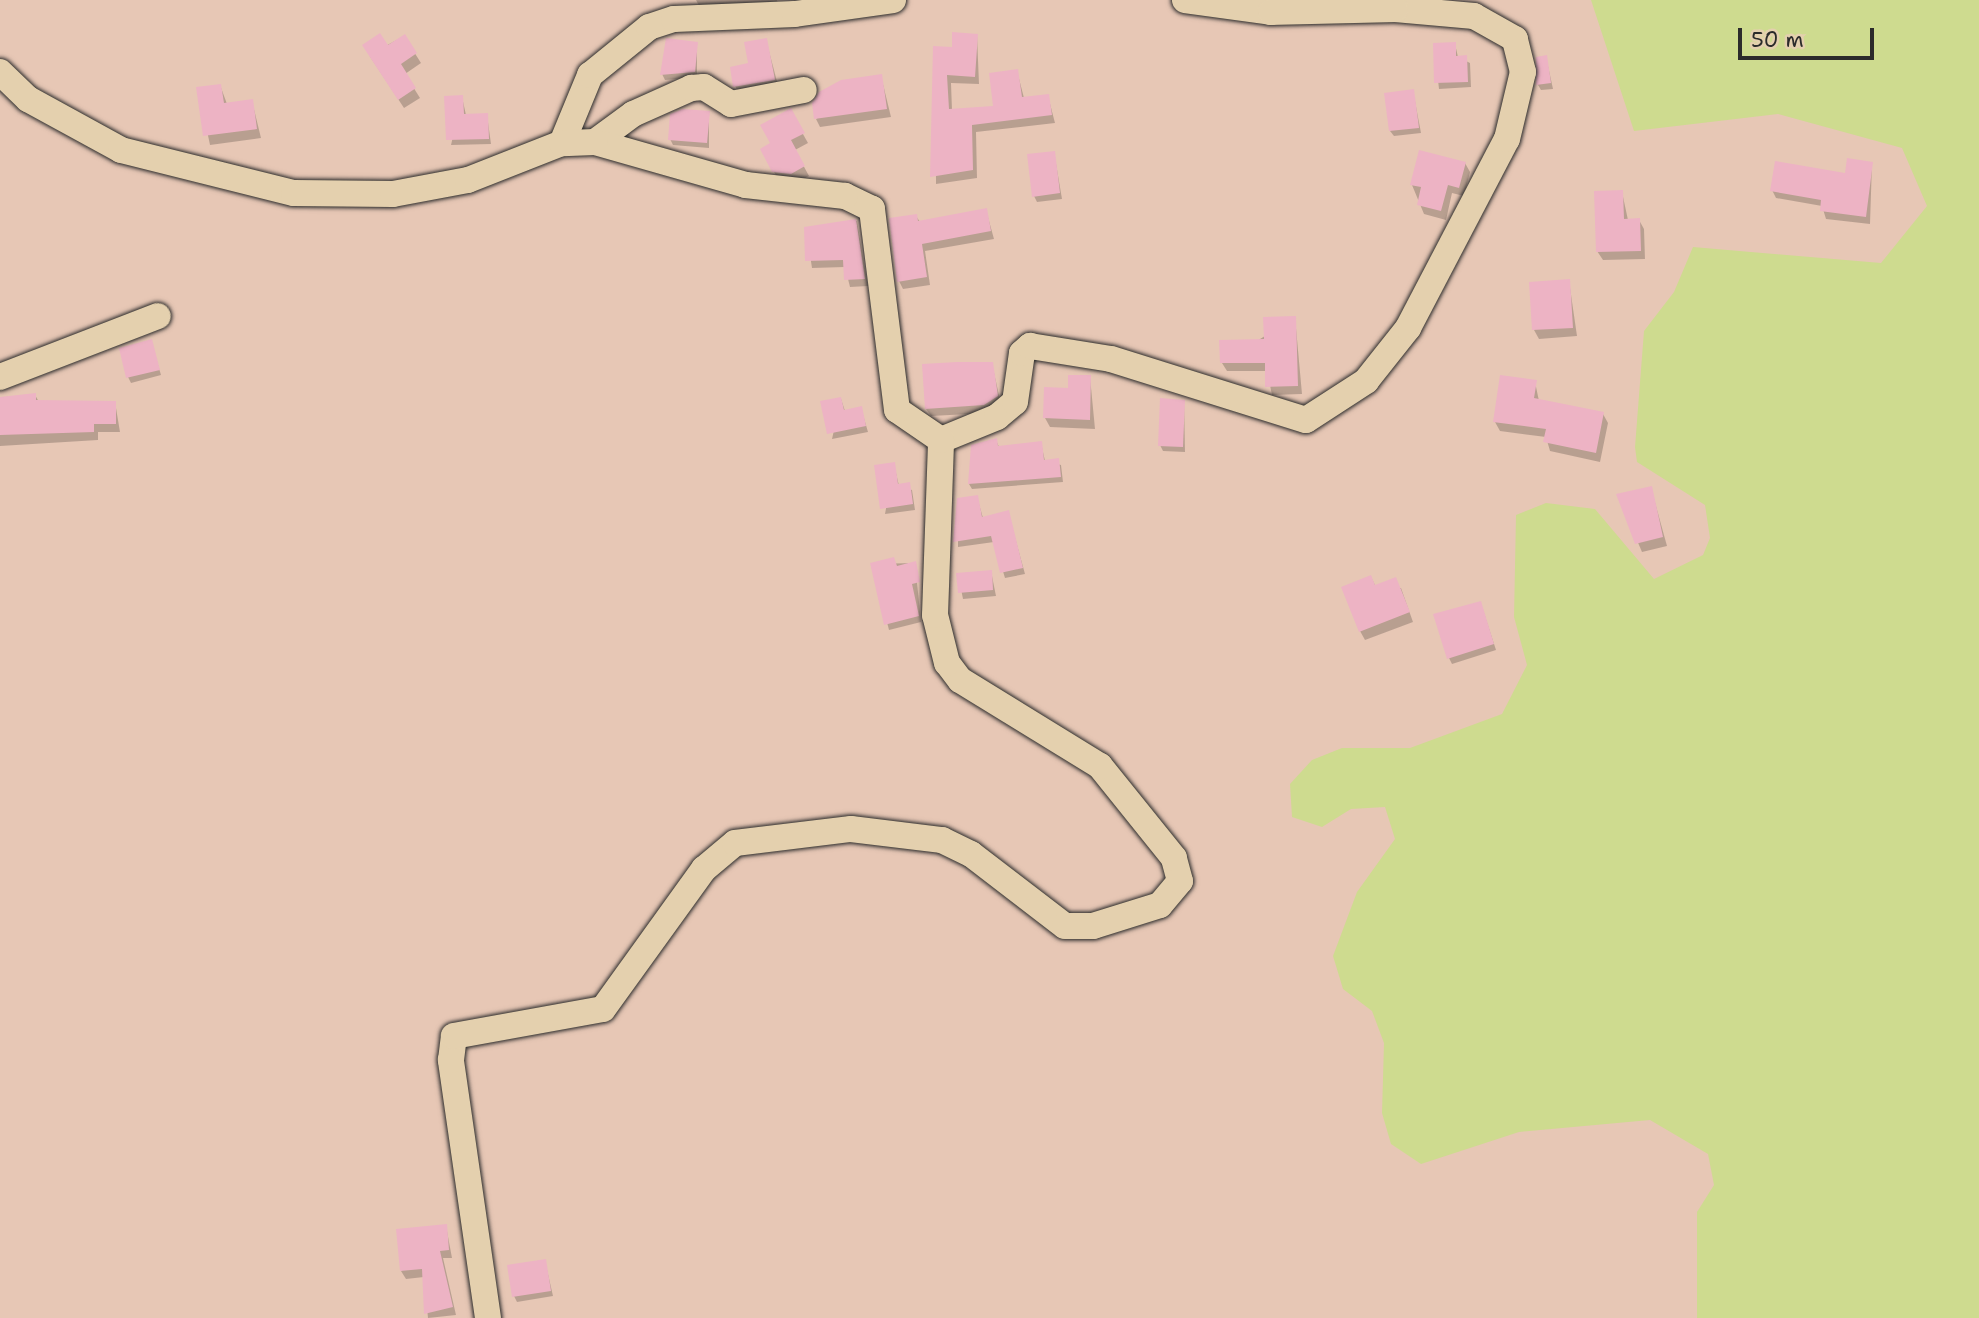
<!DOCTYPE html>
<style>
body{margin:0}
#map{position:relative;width:1979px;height:1318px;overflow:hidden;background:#e7c7b5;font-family:"Shantell Sans",sans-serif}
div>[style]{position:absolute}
.green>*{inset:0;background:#cedb8f}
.shadow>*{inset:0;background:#0003}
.building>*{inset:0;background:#edb3c4}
.roads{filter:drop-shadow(0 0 2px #2b2b2b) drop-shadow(0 0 2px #2b2b2b)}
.minor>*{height:26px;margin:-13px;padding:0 13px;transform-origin:13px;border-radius:13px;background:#e4d0ae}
span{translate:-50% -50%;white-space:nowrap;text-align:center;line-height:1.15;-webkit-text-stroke:7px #e4d0ae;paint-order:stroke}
.scale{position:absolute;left:1738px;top:28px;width:136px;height:32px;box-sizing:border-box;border:4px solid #2b2b2b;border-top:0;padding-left:9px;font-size:21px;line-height:24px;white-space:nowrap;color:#2b2b2b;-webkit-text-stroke:5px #e4d0ae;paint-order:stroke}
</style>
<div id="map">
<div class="green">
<div style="clip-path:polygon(1591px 0,1979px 0,1979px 1318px,1697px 1318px,1697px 1212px,1714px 1185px,1708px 1154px,1650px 1120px,1519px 1132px,1421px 1164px,1391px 1144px,1382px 1113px,1384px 1043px,1372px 1011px,1343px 989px,1333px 956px,1357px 892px,1395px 839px,1385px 807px,1351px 809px,1322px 827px,1292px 817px,1290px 784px,1312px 760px,1342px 748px,1410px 748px,1502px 714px,1527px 665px,1514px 617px,1516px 515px,1546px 503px,1595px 509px,1654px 579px,1703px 555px,1710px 538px,1705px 505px,1637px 462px,1635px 447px,1644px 331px,1674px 292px,1693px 247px,1881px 263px,1927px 206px,1902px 148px,1778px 114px,1634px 131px)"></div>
</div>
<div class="shadow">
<div style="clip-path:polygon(777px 0,778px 6px,702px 11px,696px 0)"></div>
<div style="clip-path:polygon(977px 35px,979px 84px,951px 83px,952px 110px,995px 108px,1017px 71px,1024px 98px,1048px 96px,1055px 123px,976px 132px,977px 178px,936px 184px,935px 48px,953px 49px)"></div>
<div style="clip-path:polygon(404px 36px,421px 63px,405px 74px,420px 98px,404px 108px,369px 55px)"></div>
<div style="clip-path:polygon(766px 40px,779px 89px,740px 95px,735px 86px)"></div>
<div style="clip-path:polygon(697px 44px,697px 77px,665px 80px,662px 74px)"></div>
<div style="clip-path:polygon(1455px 44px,1458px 57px,1470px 63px,1471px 87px,1439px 89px,1434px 45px)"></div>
<div style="clip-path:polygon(1546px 57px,1553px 89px,1541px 90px,1538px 85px)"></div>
<div style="clip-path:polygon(881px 76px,891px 117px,820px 127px,816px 119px)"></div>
<div style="clip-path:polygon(220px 85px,227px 104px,252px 101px,261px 138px,210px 145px,198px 88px)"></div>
<div style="clip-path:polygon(1413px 91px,1421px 133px,1394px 136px,1390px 131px)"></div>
<div style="clip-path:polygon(462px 97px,466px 115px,487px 115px,491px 144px,451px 145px)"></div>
<div style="clip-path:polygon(790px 111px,808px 143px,795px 150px,809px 176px,796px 183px,779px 181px,762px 150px,772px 144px)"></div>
<div style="clip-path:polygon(709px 113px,709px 148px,673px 145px,670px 139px)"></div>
<div style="clip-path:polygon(1054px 152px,1062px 199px,1037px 202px,1034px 196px)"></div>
<div style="clip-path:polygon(1465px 163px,1470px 172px,1464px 196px,1452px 193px,1446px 220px,1424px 214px,1412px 185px)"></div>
<div style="clip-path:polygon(1872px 163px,1870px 224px,1826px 219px,1822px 206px,1776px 198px,1772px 190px,1846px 175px)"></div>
<div style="clip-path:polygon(1622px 192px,1628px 220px,1639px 220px,1644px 229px,1645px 259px,1603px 260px,1597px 251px)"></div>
<div style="clip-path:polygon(986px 210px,994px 239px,925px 251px,930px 285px,903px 289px,899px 281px,916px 216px,920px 222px)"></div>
<div style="clip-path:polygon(857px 221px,868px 286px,850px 287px,845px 267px,812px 268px,806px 229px)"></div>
<div style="clip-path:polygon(1569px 281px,1577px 336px,1539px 339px,1534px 330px)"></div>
<div style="clip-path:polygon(1295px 317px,1302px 394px,1272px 395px,1267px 371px,1227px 371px,1222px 363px)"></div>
<div style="clip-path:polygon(151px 341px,161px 375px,131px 383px,128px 377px)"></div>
<div style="clip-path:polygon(992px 364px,1001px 404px,988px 413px,931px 416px,926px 409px)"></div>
<div style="clip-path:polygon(1090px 377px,1095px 429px,1050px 427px,1045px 418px)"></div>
<div style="clip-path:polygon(1535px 382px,1539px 401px,1603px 414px,1608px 423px,1600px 462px,1550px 451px,1546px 437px,1500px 431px,1495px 422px)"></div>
<div style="clip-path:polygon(35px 395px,39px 402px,115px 402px,120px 432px,98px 432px,98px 440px,0 446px,0 399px)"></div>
<div style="clip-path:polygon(841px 399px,845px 411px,861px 408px,868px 432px,832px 439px)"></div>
<div style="clip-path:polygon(1184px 401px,1185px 452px,1163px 451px,1160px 445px)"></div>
<div style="clip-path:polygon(996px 440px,999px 447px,1041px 443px,1045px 461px,1061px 465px,1063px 482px,972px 489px,969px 484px)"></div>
<div style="clip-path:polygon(894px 464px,899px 486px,912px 490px,915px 510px,885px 514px)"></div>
<div style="clip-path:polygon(1651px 488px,1667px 546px,1642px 552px,1618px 496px)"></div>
<div style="clip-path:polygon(977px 497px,983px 518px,1008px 512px,1025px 574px,1005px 578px,994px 542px,958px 547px,958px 500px)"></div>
<div style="clip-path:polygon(915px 563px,921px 622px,889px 630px,872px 564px)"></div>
<div style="clip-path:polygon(991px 571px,996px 596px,963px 599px,958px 574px)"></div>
<div style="clip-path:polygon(1371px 577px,1376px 587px,1401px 588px,1413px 622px,1365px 640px,1360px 631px)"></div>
<div style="clip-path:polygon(1481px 604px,1496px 650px,1452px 664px,1449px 658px)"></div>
<div style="clip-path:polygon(446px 1226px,452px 1258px,443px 1258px,456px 1315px,428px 1318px,424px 1277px,406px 1279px,401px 1271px)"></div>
<div style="clip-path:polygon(545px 1261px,553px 1296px,517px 1302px,514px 1296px)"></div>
</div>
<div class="building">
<div style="clip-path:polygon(952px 32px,978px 34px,975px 77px,947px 75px,949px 109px,993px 106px,989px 73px,1018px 69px,1022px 97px,1049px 94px,1052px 115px,972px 125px,973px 170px,930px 177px,933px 46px,952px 47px)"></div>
<div style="clip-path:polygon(380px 33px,388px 45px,405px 34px,417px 53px,401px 64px,416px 88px,398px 100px,362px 45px)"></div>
<div style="clip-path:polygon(666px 38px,698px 42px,695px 72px,660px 75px)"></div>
<div style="clip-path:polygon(767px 38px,775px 80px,733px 87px,730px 67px,748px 63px,744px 42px)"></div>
<div style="clip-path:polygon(1456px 42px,1456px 56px,1467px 55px,1468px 82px,1434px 83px,1433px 43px)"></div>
<div style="clip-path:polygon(1547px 55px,1551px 83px,1536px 85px,1536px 57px)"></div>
<div style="clip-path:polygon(882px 74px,887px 109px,814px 119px,812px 103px,819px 92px,841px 80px)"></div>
<div style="clip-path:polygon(221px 84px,224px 103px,253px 99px,257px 129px,203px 136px,196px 87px)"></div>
<div style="clip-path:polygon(1414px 89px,1419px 128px,1389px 131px,1384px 93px)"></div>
<div style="clip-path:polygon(463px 95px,464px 114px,488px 113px,489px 139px,446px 140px,444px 96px)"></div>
<div style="clip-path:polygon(791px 108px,805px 133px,791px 140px,805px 166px,791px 174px,772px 172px,760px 149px,770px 143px,760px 125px)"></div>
<div style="clip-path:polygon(683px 109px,710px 111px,707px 143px,668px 140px,670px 114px)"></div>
<div style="clip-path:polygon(1419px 150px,1466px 162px,1459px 188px,1448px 185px,1441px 211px,1417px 205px,1421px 187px,1410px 185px)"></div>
<div style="clip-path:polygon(1055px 151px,1060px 193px,1032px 197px,1027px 154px)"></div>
<div style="clip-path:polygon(1847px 158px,1873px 162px,1866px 217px,1820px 211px,1821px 200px,1770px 191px,1775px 161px,1845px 173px)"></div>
<div style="clip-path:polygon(1623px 190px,1624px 219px,1640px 218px,1641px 251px,1596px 252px,1594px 191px)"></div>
<div style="clip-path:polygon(987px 208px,991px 231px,922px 244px,927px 277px,897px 282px,889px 218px,917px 214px,918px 221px)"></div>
<div style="clip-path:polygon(856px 219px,865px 279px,844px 280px,843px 260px,805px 261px,804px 227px)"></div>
<div style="clip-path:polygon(1570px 279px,1573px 328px,1532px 330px,1529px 282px)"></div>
<div style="clip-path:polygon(1296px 316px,1298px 386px,1265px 387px,1265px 363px,1220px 363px,1219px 340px,1264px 339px,1263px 317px)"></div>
<div style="clip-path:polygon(152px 339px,160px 370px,126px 378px,119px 348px)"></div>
<div style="clip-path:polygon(957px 362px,993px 362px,998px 396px,984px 405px,925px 409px,922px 364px)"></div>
<div style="clip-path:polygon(1068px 375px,1091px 375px,1090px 420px,1043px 418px,1044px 387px,1068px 388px)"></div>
<div style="clip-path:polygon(1500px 375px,1537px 380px,1534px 398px,1604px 412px,1596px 453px,1543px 442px,1546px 429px,1493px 422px)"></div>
<div style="clip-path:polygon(36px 393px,36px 400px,116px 401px,116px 424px,94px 424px,94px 432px,0 435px,0 397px)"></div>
<div style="clip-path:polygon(841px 397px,844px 410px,862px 406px,866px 426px,827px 434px,820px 401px)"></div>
<div style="clip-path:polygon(1160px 398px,1185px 400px,1183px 447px,1158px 446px)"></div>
<div style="clip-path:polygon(997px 438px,998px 446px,1042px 441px,1044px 460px,1059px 458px,1061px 477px,968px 484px,971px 445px)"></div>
<div style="clip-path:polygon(895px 462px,898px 484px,910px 482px,913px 504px,880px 509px,874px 465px)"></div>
<div style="clip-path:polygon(1652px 486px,1663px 537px,1635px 544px,1616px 494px)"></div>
<div style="clip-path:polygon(978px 495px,982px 517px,1009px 510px,1023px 568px,1000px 573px,991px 536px,953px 542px,957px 498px)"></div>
<div style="clip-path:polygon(894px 557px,897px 566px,916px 561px,920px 582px,912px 584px,919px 616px,884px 625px,870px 563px)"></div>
<div style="clip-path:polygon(992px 570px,993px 590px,958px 593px,956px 573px)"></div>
<div style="clip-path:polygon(1371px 575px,1375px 585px,1396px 577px,1410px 612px,1359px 632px,1341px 587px)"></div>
<div style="clip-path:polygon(1481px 601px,1494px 644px,1447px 659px,1433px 614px)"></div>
<div style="clip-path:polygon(447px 1224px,449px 1250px,440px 1251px,453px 1307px,424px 1314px,422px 1269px,400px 1271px,396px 1229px)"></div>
<div style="clip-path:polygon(546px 1259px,551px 1291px,512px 1297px,507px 1265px)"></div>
</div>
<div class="roads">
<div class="minor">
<div style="left:1185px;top:0;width:87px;rotate:7.9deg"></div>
<div style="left:1271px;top:12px;width:12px;rotate:-90deg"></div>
<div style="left:0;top:72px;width:39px;rotate:44deg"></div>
<div style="left:28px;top:99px;width:106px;rotate:28.7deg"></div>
<div style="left:121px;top:150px;width:178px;rotate:14deg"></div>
<div style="left:294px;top:193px;width:99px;rotate:0.6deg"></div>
<div style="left:393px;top:194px;width:76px;rotate:-10.6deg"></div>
<div style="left:468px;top:180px;width:101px;rotate:-21.5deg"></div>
<div style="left:562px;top:143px;width:74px;rotate:-67.6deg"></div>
<div style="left:590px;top:75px;width:76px;rotate:-39.1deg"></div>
<div style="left:649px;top:27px;width:26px;rotate:-18deg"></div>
<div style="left:674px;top:19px;width:121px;rotate:-2.4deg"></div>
<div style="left:795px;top:14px;width:99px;rotate:-8.1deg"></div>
<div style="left:595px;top:142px;width:47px;rotate:-36.4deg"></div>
<div style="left:633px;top:114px;width:64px;rotate:-24.1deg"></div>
<div style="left:691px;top:88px;width:13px;rotate:-4deg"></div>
<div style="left:704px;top:87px;width:32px;rotate:32deg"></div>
<div style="left:731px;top:104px;width:74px;rotate:-10.9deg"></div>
<div style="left:0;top:377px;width:169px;rotate:-21.1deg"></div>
<div style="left:941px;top:440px;width:61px;rotate:-22.3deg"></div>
<div style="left:997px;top:417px;width:23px;rotate:-40deg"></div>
<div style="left:1015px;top:402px;width:49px;rotate:-81.9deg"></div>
<div style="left:1022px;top:353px;width:11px;rotate:-41deg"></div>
<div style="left:1030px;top:346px;width:82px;rotate:9.1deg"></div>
<div style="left:1111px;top:359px;width:204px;rotate:17.4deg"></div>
<div style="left:1306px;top:420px;width:72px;rotate:-33deg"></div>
<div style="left:1366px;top:381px;width:68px;rotate:-51.6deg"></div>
<div style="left:1408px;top:328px;width:213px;rotate:-62.4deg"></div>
<div style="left:1507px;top:139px;width:69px;rotate:-76.6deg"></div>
<div style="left:1523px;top:72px;width:34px;rotate:-104deg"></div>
<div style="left:1515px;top:39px;width:47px;rotate:-150.7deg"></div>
<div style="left:1474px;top:16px;width:79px;rotate:-174.9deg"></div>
<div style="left:1395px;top:9px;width:124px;rotate:178.6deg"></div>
<div style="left:488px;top:1318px;width:261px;rotate:-98.2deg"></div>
<div style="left:451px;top:1060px;width:24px;rotate:-83deg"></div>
<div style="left:454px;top:1036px;width:151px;rotate:-10.3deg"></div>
<div style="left:603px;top:1009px;width:173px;rotate:-54.2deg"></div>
<div style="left:704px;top:869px;width:40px;rotate:-40deg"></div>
<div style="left:735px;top:843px;width:117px;rotate:-6.9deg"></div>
<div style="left:851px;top:829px;width:92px;rotate:6.9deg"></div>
<div style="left:942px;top:840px;width:32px;rotate:26deg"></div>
<div style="left:971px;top:854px;width:118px;rotate:37.5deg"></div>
<div style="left:1065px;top:926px;width:28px"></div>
<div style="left:1093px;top:926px;width:70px;rotate:-17.4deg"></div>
<div style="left:1160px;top:905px;width:31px;rotate:-50deg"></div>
<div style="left:1180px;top:881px;width:24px;rotate:-105deg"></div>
<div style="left:1174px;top:858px;width:118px;rotate:-128.8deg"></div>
<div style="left:1100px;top:766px;width:164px;rotate:-148.4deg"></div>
<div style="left:960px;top:680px;width:21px;rotate:-127deg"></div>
<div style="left:947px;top:663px;width:49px;rotate:-104deg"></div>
<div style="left:935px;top:615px;width:175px;rotate:-88deg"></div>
<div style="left:941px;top:440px;width:53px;rotate:-145.7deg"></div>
<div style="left:897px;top:410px;width:203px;rotate:-97.1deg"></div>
<div style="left:872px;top:209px;width:30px;rotate:-154deg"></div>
<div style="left:845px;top:196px;width:100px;rotate:-173.7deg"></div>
<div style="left:746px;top:185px;width:157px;rotate:-164.1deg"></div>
<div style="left:595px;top:142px;width:33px;rotate:178deg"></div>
</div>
</div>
<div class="scale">50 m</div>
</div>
